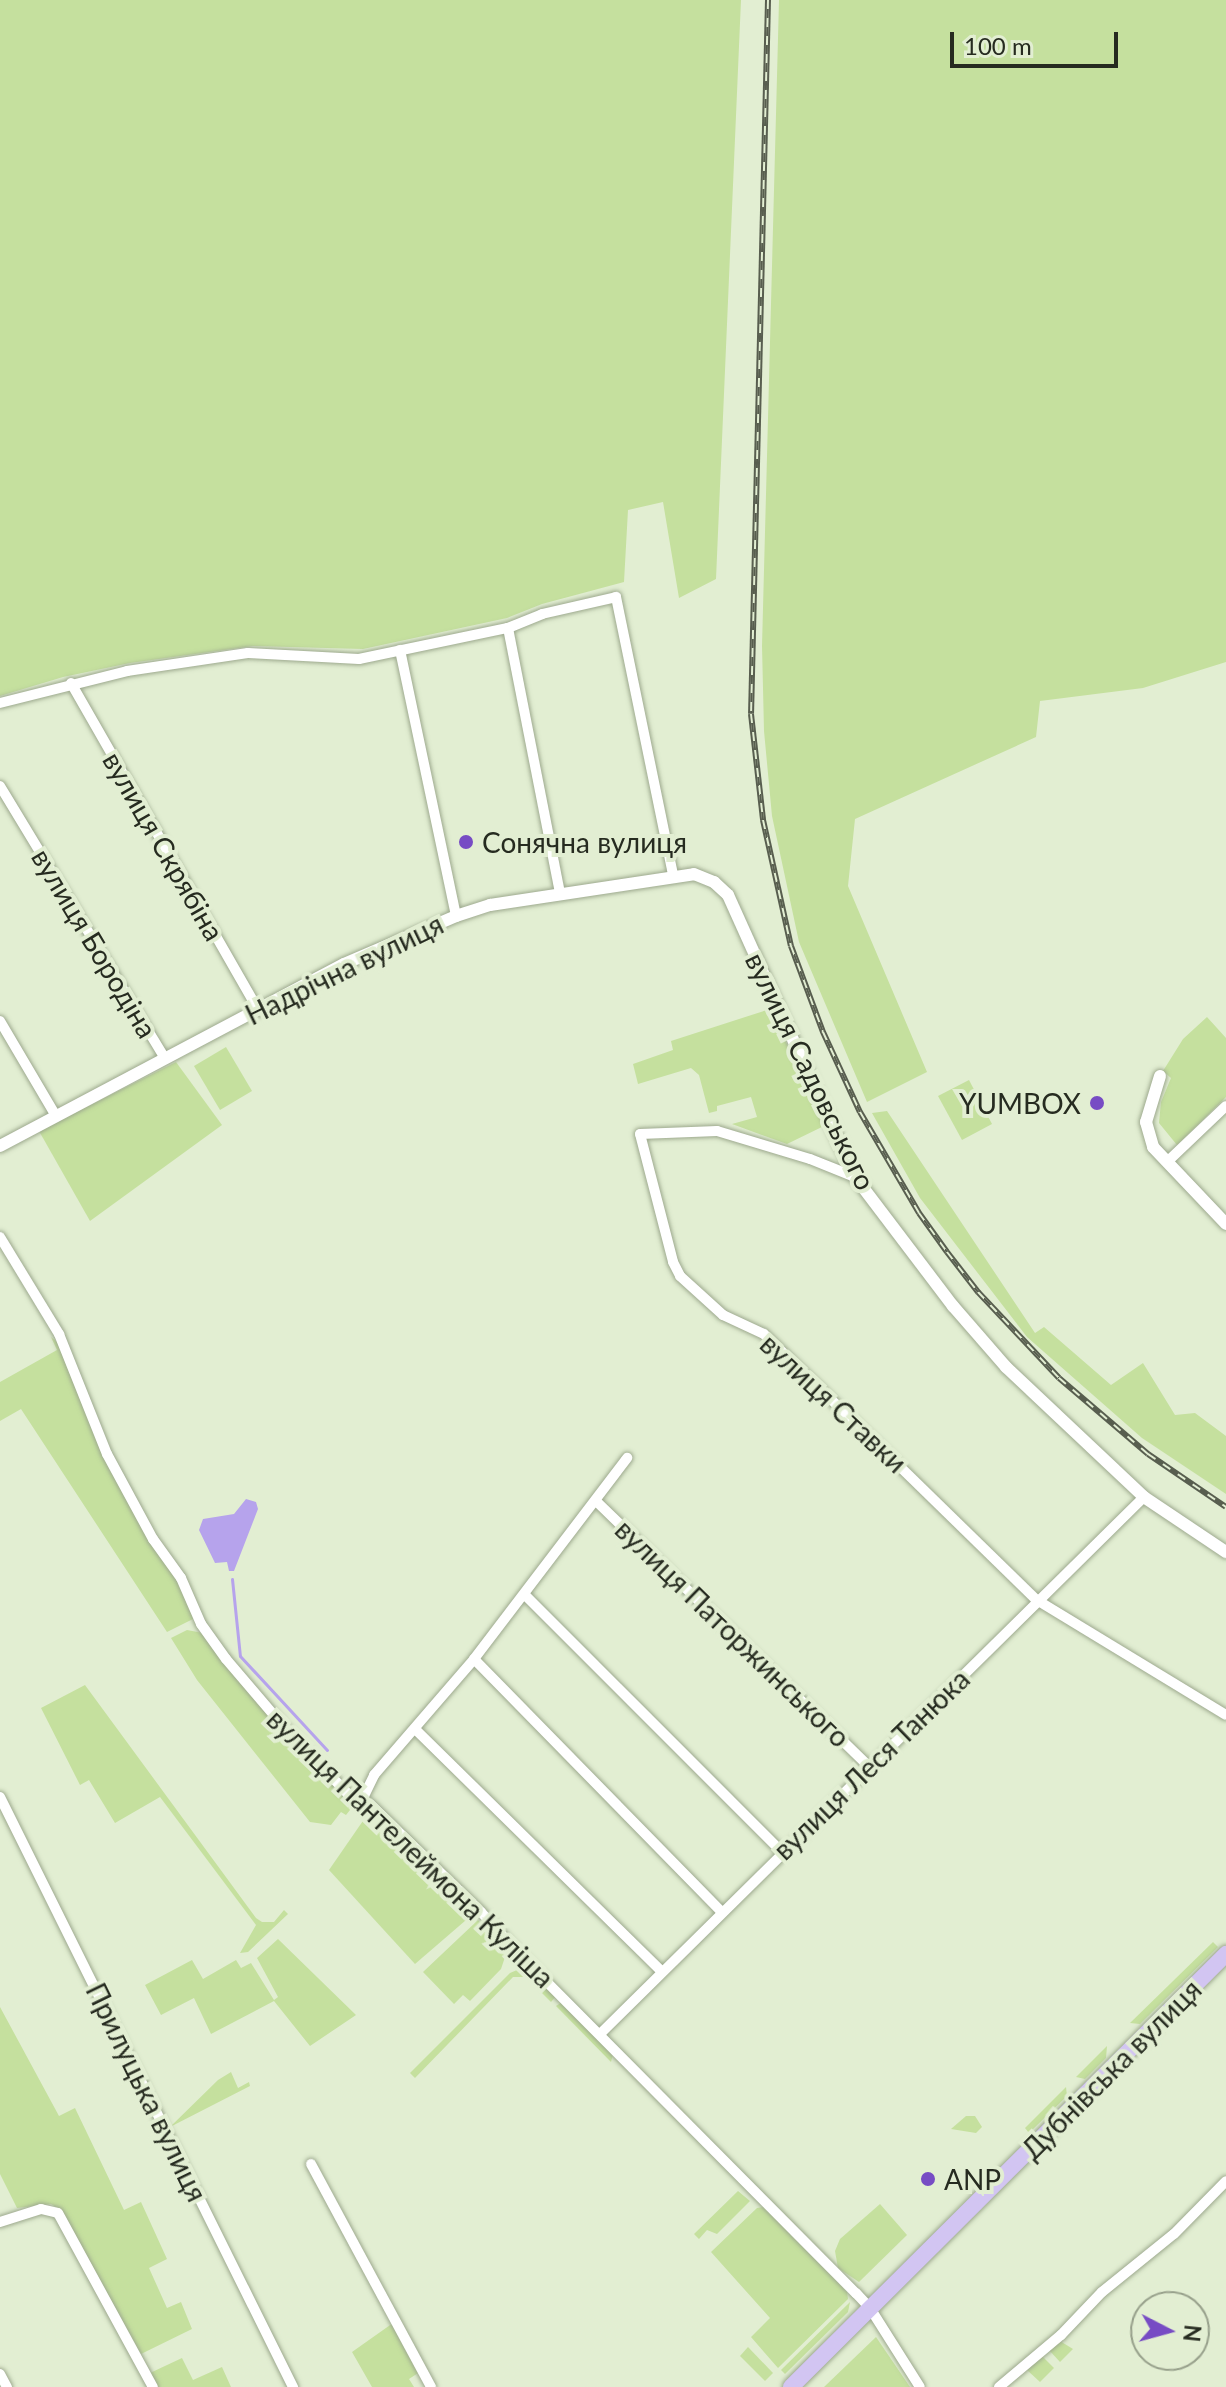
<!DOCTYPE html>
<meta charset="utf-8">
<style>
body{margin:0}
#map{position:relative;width:1226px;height:2387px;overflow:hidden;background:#e2eed2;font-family:Lato,sans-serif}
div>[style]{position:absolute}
.green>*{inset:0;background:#c5e09e}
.water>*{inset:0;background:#b6a3ec}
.stream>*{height:3px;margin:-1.5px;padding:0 1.5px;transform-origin:1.5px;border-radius:1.5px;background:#b6a3ec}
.roads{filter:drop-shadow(0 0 2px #9da98e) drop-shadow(0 0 2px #9da98e)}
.minor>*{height:10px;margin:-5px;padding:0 5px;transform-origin:5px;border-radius:5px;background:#fff}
.tertiary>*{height:12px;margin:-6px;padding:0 6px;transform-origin:6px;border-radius:6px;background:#fff}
.primary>*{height:16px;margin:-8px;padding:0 8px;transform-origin:8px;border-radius:8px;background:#d2c5f2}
.rail>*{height:6px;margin-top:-3px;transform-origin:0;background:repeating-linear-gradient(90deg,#e2eed2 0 9px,#585e4f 0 18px);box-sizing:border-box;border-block:2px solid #585e4f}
.dots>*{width:22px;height:22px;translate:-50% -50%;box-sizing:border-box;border:4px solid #e2eed2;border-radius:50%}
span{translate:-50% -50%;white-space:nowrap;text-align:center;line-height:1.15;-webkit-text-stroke:8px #e2eed2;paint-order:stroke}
.poi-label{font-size:28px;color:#262b20}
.left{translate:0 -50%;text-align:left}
.right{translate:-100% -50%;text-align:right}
.street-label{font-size:28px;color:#262b20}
.north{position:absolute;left:1130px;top:2291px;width:80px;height:80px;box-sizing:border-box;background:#e2eed2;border:2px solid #97a08b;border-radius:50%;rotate:96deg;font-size:22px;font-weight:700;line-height:32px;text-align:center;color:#262b20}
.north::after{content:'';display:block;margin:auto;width:28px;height:36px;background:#774cc4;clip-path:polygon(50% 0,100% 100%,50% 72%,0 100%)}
.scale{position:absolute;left:950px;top:32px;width:168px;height:36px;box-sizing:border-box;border:4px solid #262b20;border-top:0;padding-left:10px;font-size:24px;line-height:28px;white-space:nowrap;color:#262b20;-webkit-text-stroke:6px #e2eed2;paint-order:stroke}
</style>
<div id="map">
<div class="green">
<div style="clip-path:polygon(0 0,741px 0,716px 579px,679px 598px,663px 502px,628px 510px,624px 582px,542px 604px,507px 618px,363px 649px,253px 646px,130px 663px,63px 677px,0 696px)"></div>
<div style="clip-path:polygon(779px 0,1226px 0,1226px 662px,1143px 688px,1040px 701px,1036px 737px,855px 819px,848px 886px,927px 1072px,867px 1102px,799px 942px,772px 816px,764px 731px,762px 646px)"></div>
<div style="clip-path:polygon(770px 1009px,826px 1125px,787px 1144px,732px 1124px,757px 1117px,751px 1097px,717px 1106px,717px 1111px,709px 1113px,699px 1075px,691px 1068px,638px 1084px,633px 1064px,673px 1050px,671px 1041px)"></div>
<div style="clip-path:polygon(1207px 1017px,1226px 1038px,1226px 1097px,1177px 1145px,1159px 1123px,1161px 1102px,1171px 1078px,1163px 1071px,1183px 1039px)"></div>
<div style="clip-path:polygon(226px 1047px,252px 1091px,220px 1110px,194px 1066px)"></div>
<div style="clip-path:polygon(176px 1062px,222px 1125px,90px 1221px,39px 1131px)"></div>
<div style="clip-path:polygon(969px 1080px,992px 1124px,962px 1140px,938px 1096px)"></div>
<div style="clip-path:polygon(887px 1111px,1035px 1333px,1044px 1327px,1111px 1385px,1143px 1363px,1175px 1415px,1195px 1413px,1226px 1436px,1226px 1494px,1142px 1438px,1027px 1337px,920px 1198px,872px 1113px)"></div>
<div style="clip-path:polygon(51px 1337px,62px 1346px,105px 1455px,178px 1579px,195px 1618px,167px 1632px,21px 1409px,0 1421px,0 1382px,57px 1350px)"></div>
<div style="clip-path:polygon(187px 1630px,203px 1633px,354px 1805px,346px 1815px,341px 1812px,331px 1825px,310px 1822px,197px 1680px,171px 1638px)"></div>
<div style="clip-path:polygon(85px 1685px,256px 1918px,262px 1922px,274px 1922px,284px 1910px,288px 1914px,248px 1952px,240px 1953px,256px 1925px,160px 1797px,115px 1823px,89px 1780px,80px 1785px,41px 1708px)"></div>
<div style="clip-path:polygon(372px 1814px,473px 1914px,415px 1964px,329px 1870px,367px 1815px)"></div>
<div style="clip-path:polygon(478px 1920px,503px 1945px,505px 1957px,501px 1969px,470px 2001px,463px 1995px,454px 2004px,423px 1972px)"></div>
<div style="clip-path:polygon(278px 1939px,356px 2015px,310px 2046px,274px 2001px,211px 2034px,194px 1998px,161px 2015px,145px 1985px,192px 1960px,203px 1979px,236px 1960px,241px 1968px,251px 1963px,274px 2000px,278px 1997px,257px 1958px)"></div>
<div style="clip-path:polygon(1213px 1942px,1218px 1947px,1140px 2024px,1130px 2023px)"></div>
<div style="clip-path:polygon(517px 1970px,533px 1973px,556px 1996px,551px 2002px,526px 1977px,513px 1977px,415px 2078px,410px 2073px,510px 1973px)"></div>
<div style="clip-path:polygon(562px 2002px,613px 2054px,611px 2062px,556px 2006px)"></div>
<div style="clip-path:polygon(0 2007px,59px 2116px,75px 2108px,124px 2210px,141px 2202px,167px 2259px,149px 2268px,167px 2308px,181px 2302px,192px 2329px,141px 2354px,61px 2210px,51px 2204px,17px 2208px,0 2174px)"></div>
<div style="clip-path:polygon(1107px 2046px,1106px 2058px,1085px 2079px,1076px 2077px)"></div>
<div style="clip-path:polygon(231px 2072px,238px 2088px,249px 2082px,250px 2086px,170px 2127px,218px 2080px)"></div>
<div style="clip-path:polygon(1066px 2087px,1067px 2096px,1029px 2133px,1025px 2128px)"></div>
<div style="clip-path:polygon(966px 2116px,975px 2116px,982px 2127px,976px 2133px,951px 2129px)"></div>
<div style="clip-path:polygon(738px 2191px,750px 2201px,717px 2234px,707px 2230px,699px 2239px,694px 2234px)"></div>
<div style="clip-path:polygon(880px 2204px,907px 2235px,859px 2282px,838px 2268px,835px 2251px,840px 2239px)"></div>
<div style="clip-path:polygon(764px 2207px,847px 2292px,848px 2299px,778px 2368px,751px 2337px,770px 2318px,711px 2252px,757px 2208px)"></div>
<div style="clip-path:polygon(850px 2302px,848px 2312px,785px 2374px,781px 2370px)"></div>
<div style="clip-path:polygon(393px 2323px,418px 2373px,409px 2379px,414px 2387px,372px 2387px,352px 2352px)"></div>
<div style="clip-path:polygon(876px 2337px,910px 2387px,824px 2387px)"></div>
<div style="clip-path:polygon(1060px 2341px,1073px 2349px,1060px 2362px,1049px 2350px)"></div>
<div style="clip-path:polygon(748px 2347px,773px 2373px,765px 2381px,740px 2356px)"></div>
<div style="clip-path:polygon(1042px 2356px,1054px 2368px,1040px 2382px,1027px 2370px)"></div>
<div style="clip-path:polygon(182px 2358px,193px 2380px,222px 2367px,231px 2387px,158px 2387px,150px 2373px)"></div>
</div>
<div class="water">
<div style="clip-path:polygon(246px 1499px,256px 1502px,258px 1509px,234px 1571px,229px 1571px,227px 1562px,215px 1563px,199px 1530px,203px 1519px,234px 1514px)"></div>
</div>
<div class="stream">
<div style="left:232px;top:1579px;width:77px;rotate:84.1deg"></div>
<div style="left:240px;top:1656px;width:128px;rotate:47.2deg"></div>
</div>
<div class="roads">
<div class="minor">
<div style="left:508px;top:628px;width:270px;rotate:78.9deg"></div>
<div style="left:400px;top:650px;width:272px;rotate:78.1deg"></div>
<div style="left:71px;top:683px;width:376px;rotate:60.2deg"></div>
<div style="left:0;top:703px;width:131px;rotate:-14.1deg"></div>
<div style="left:127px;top:671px;width:122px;rotate:-8.5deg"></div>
<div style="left:248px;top:653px;width:111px;rotate:3.1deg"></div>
<div style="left:359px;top:659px;width:152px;rotate:-11.8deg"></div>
<div style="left:508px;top:628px;width:37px;rotate:-22deg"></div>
<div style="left:542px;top:614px;width:76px;rotate:-12.9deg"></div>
<div style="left:616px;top:597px;width:284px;rotate:78.4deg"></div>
<div style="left:0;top:786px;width:318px;rotate:58.8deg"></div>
<div style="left:0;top:1021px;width:110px;rotate:59.5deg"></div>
<div style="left:1167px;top:1162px;width:81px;rotate:-43.5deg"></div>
<div style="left:855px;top:1177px;width:48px;rotate:-158.2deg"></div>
<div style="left:810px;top:1159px;width:97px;rotate:-163.2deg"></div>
<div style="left:717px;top:1131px;width:77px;rotate:177.8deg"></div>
<div style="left:640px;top:1134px;width:132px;rotate:75.5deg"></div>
<div style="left:673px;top:1262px;width:16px;rotate:63deg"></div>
<div style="left:680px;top:1276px;width:58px;rotate:42.2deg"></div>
<div style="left:723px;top:1315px;width:45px;rotate:24.9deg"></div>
<div style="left:764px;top:1334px;width:381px;rotate:44.3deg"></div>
<div style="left:1037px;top:1600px;width:221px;rotate:31.3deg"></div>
<div style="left:0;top:1237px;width:114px;rotate:58.7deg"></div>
<div style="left:59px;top:1334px;width:129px;rotate:68.2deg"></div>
<div style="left:107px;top:1454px;width:97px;rotate:61.6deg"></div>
<div style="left:153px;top:1539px;width:48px;rotate:54.3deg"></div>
<div style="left:181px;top:1578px;width:50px;rotate:66.5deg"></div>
<div style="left:201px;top:1624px;width:43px;rotate:54.5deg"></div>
<div style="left:226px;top:1659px;width:89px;rotate:49.5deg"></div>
<div style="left:284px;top:1727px;width:91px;rotate:46.3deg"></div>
<div style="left:347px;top:1793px;width:25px;rotate:26deg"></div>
<div style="left:370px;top:1804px;width:155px;rotate:44.2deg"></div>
<div style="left:481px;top:1912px;width:58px;rotate:47.8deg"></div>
<div style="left:520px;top:1955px;width:477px;rotate:45.2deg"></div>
<div style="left:856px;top:2293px;width:21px;rotate:47deg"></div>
<div style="left:870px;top:2308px;width:93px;rotate:57.7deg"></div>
<div style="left:596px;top:1501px;width:382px;rotate:44.2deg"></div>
<div style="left:525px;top:1595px;width:363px;rotate:45deg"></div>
<div style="left:474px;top:1659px;width:353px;rotate:45.6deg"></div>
<div style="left:415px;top:1729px;width:345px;rotate:44.5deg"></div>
<div style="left:0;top:1797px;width:659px;rotate:63.59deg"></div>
<div style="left:362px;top:1800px;width:28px;rotate:-64deg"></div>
<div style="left:374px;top:1775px;width:153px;rotate:-49.2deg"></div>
<div style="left:474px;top:1659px;width:253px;rotate:-52.7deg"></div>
<div style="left:600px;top:2034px;width:764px;rotate:-44.63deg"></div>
<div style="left:311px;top:2164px;width:253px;rotate:61.7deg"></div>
<div style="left:0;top:2222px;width:43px;rotate:-17.6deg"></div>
<div style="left:41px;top:2209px;width:17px;rotate:13deg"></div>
<div style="left:58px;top:2213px;width:198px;rotate:61.4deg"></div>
<div style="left:0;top:2374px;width:15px;rotate:62deg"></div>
<div style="left:999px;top:2387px;width:81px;rotate:-40deg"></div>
<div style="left:1061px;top:2335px;width:59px;rotate:-46.4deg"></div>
<div style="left:1102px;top:2292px;width:92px;rotate:-38.9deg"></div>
<div style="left:1174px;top:2234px;width:74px;rotate:-45.5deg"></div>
</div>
<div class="tertiary">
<div style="left:1160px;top:1076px;width:48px;rotate:106.9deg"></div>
<div style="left:1146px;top:1122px;width:26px;rotate:74deg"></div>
<div style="left:1153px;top:1147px;width:106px;rotate:46.5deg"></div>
<div style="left:0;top:1146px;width:389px;rotate:-27.9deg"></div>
<div style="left:344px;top:964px;width:122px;rotate:-23.2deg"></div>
<div style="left:456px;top:916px;width:36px;rotate:-18deg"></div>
<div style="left:490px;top:905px;width:206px;rotate:-8.6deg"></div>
<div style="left:694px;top:874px;width:22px;rotate:22deg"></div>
<div style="left:714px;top:882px;width:19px;rotate:43deg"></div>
<div style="left:728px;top:895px;width:309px;rotate:65.8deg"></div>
<div style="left:855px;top:1177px;width:162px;rotate:52.8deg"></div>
<div style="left:953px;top:1306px;width:81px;rotate:49deg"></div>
<div style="left:1006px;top:1367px;width:190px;rotate:43.3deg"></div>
<div style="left:1144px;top:1497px;width:99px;rotate:33.9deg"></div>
</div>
<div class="primary">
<div style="left:791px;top:2387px;width:614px;rotate:-44.87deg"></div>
</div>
</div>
<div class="rail">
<div style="left:768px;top:0;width:714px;rotate:91.36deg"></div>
<div style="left:751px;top:714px;width:107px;rotate:83.5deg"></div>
<div style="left:763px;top:820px;width:129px;rotate:77.5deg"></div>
<div style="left:791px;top:946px;width:92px;rotate:69.6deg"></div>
<div style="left:823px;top:1032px;width:88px;rotate:65.2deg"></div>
<div style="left:860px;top:1112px;width:117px;rotate:59.7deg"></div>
<div style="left:919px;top:1213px;width:48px;rotate:54.3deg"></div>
<div style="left:947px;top:1252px;width:51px;rotate:52.2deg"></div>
<div style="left:978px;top:1292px;width:118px;rotate:46.7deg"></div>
<div style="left:1059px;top:1378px;width:117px;rotate:40.5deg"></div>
<div style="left:1148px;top:1454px;width:94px;rotate:34.2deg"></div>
</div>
<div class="dots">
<div style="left:466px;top:842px;background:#774cc4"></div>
<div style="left:1097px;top:1103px;background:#774cc4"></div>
<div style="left:928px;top:2179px;background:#774cc4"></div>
</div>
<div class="poi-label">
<span class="left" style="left:482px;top:842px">Сонячна вулиця</span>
<span class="right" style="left:1081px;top:1103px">YUMBOX</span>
<span class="left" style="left:944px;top:2179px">ANP</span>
</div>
<div class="street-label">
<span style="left:164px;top:846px;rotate:60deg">вулиця Скрябіна</span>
<span style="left:95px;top:943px;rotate:59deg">вулиця Бородіна</span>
<span style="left:344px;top:969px;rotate:-26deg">Надрічна вулиця</span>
<span style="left:811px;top:1071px;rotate:64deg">вулиця Садовського</span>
<span style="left:834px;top:1403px;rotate:43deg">вулиця Ставки</span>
<span style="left:733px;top:1633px;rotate:44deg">вулиця Паторжинського</span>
<span style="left:871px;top:1764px;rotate:-44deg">вулиця Леся Танюка</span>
<span style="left:411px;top:1848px;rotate:44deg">вулиця Пантелеймона Куліша</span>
<span style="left:1111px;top:2069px;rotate:-45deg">Дубнівська вулиця</span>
<span style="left:147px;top:2092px;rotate:64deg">Прилуцька вулиця</span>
</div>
<div class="north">N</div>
<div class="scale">100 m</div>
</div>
